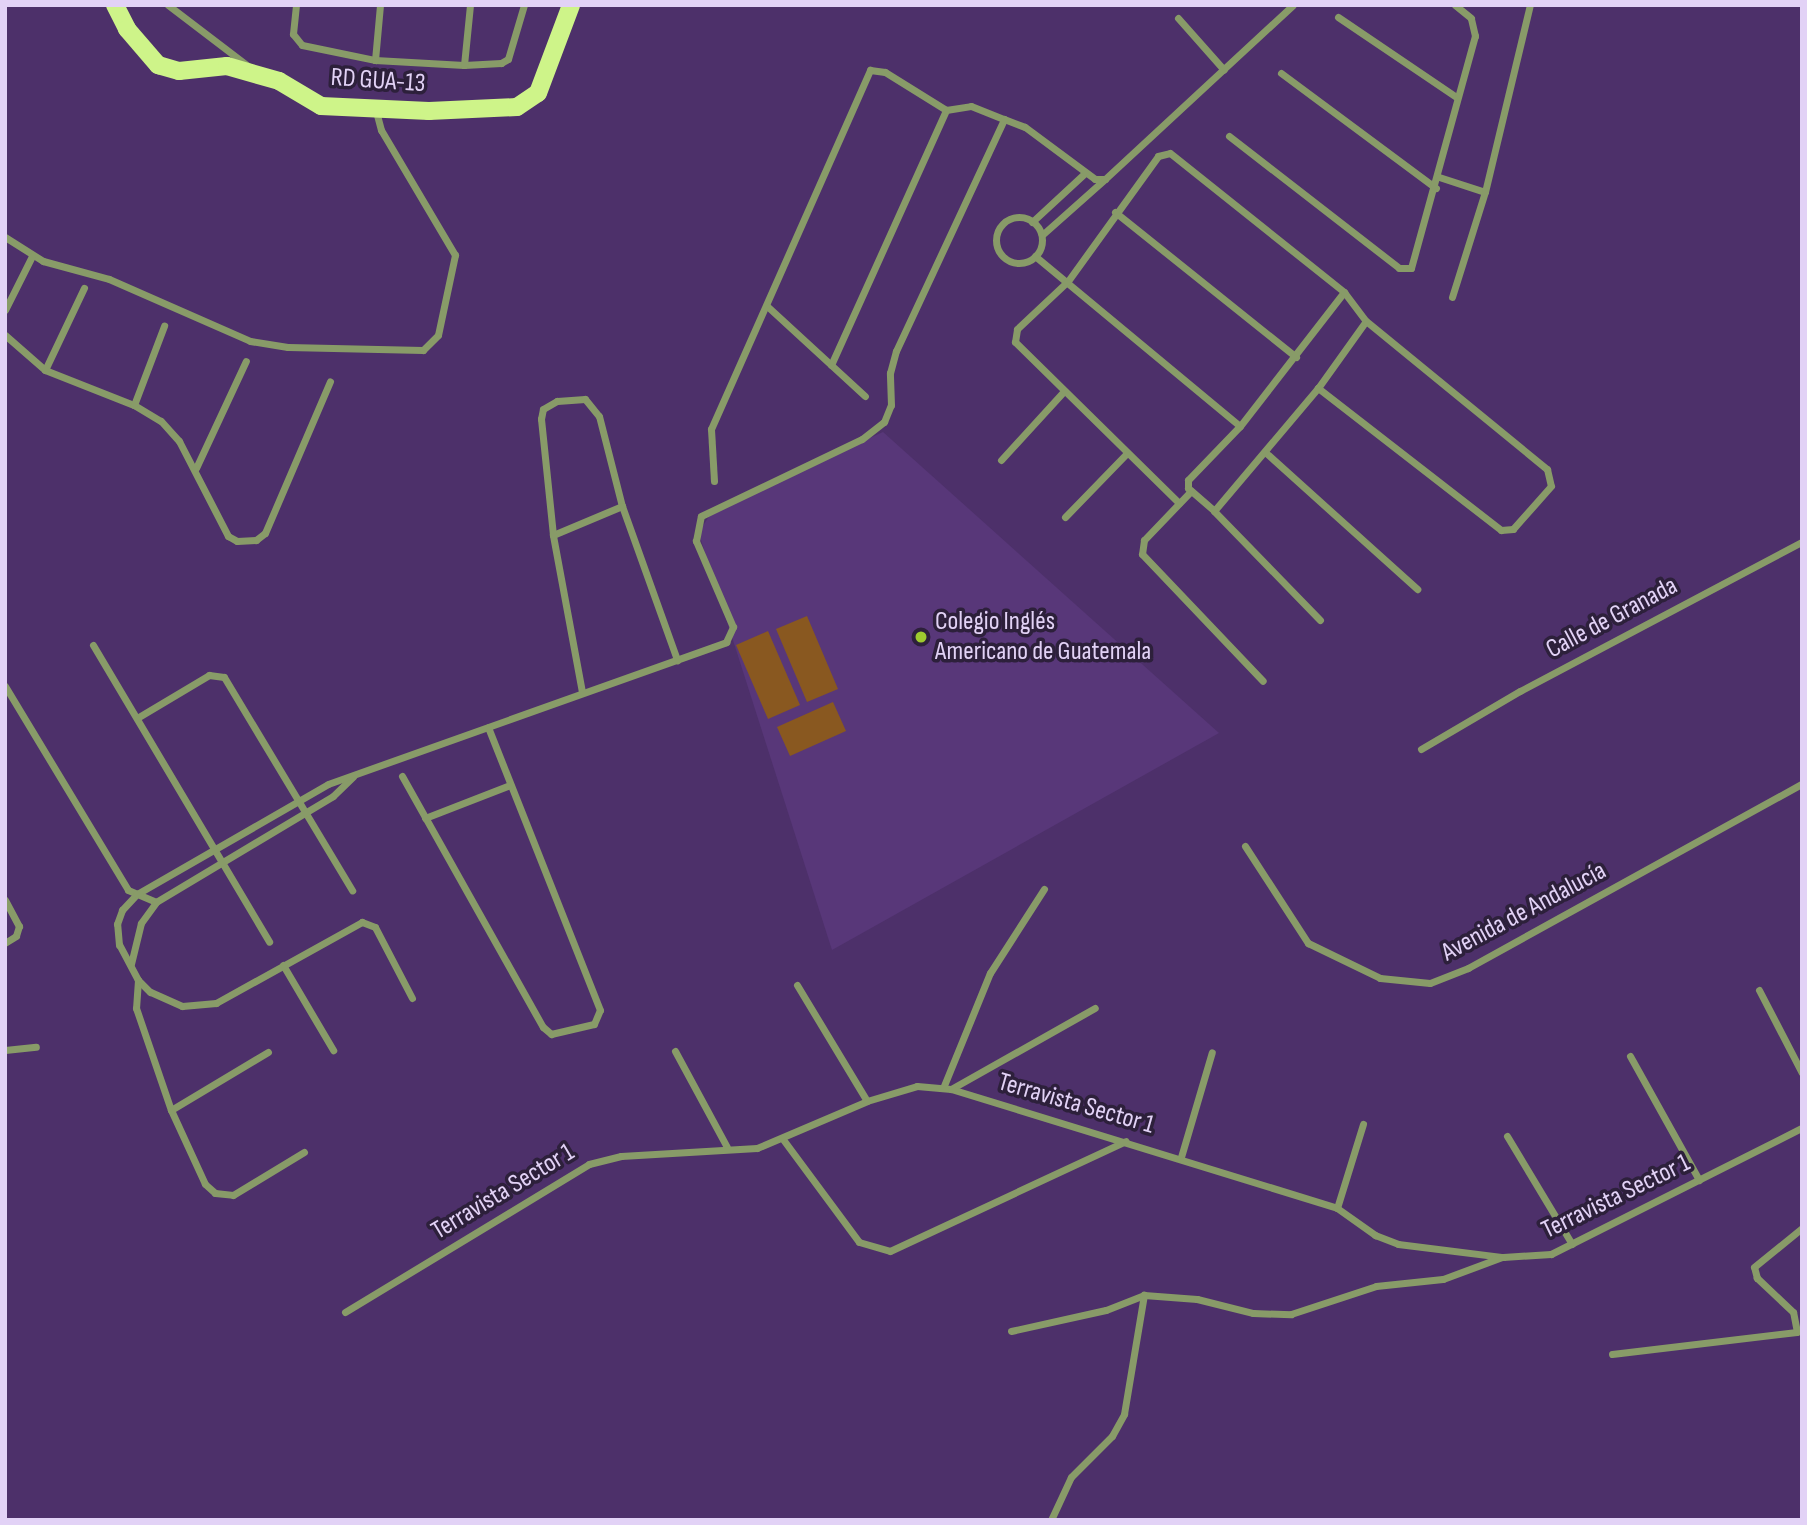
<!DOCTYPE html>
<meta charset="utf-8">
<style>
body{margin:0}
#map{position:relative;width:1807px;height:1525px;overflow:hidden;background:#4d306a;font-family:"Sofia Sans Condensed",sans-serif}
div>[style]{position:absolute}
.built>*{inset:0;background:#583779}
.green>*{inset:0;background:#895820}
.minor>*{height:7px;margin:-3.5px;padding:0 3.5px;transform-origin:3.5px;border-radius:3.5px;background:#889b68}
.minor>.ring{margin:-3.5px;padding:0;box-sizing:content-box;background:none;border:7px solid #889b68;border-radius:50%}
.primary>*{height:18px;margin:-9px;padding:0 9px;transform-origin:9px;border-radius:9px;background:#cef489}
.dots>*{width:19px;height:19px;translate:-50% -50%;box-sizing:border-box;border:4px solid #2d203b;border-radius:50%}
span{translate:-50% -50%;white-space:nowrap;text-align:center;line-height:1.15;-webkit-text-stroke:7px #2d203b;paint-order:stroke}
.street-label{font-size:26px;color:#e2d2f6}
.poi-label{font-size:26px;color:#e2d2f6}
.left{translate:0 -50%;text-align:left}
.frame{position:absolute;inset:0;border:7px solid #e2d2f6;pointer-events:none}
</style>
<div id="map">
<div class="built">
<div style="clip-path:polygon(883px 432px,1219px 733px,832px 950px,701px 540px,701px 529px,713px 510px)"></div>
</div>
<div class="green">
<div style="clip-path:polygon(807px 616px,838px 689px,807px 702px,776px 629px)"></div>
<div style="clip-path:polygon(768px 631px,800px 705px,768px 719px,736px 645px)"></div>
<div style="clip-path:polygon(833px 702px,846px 731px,790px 756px,777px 727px)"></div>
</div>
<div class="minor">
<div style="left:168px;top:5px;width:101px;rotate:37.3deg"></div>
<div style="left:296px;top:5px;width:29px;rotate:96deg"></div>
<div style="left:293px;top:34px;width:14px;rotate:51deg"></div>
<div style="left:302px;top:45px;width:75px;rotate:11.6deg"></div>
<div style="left:375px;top:60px;width:89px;rotate:3.2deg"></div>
<div style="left:464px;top:65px;width:37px;rotate:-3deg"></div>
<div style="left:501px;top:63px;width:8px;rotate:-30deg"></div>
<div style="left:508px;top:59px;width:56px;rotate:-73.5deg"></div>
<div style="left:1338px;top:17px;width:143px;rotate:34.1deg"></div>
<div style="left:1178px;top:18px;width:69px;rotate:48.5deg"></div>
<div style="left:375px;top:60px;width:55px;rotate:-84.8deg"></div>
<div style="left:464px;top:65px;width:60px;rotate:-84.3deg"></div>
<div style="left:1281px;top:73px;width:193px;rotate:36.6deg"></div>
<div style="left:1229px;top:136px;width:215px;rotate:37.8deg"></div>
<div style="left:1399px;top:268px;width:12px"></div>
<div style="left:1411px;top:268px;width:241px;rotate:-74.6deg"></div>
<div style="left:1475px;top:36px;width:18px;rotate:-103deg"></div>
<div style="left:1471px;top:18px;width:21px;rotate:-141deg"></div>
<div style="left:1439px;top:177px;width:48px;rotate:18.1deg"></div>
<div style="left:1115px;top:212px;width:232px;rotate:38.7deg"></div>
<div class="ring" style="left:996px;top:217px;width:39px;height:39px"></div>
<div style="left:1032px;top:222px;width:72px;rotate:-42.8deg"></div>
<div style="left:1042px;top:235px;width:84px;rotate:-41.6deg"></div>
<div style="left:5px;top:237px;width:45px;rotate:32.3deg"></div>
<div style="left:43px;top:261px;width:68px;rotate:15.3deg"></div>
<div style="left:109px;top:279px;width:154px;rotate:23.7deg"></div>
<div style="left:250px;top:341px;width:38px;rotate:9deg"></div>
<div style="left:288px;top:347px;width:135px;rotate:1.3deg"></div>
<div style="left:423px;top:350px;width:21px;rotate:-45deg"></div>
<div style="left:438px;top:335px;width:82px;rotate:-78deg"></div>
<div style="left:455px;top:255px;width:145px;rotate:-120.6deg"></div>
<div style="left:381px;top:130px;width:20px;rotate:-105deg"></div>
<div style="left:1035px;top:256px;width:266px;rotate:39.7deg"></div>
<div style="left:1344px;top:292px;width:170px;rotate:127.8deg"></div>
<div style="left:1240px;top:426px;width:75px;rotate:133.9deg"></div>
<div style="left:1188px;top:480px;width:8px;rotate:90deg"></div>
<div style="left:1188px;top:488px;width:35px;rotate:41deg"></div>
<div style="left:1214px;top:511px;width:161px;rotate:-49.8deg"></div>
<div style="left:1318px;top:388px;width:82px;rotate:-54.4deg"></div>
<div style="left:1452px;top:297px;width:110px;rotate:-72.6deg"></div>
<div style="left:1485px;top:192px;width:192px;rotate:-76.5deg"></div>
<div style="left:767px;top:306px;width:133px;rotate:42.6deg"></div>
<div style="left:5px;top:310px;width:60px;rotate:-63.4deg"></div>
<div style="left:5px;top:335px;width:53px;rotate:41.2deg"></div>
<div style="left:45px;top:370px;width:96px;rotate:21.5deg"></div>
<div style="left:134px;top:405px;width:31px;rotate:31deg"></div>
<div style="left:161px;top:421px;width:27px;rotate:48deg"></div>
<div style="left:179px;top:441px;width:107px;rotate:62.7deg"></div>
<div style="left:228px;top:536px;width:10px;rotate:29deg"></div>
<div style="left:237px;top:541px;width:19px;rotate:-3deg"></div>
<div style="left:256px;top:540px;width:11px;rotate:-38deg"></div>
<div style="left:265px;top:533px;width:165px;rotate:-66.8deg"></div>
<div style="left:831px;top:365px;width:280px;rotate:-65.7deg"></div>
<div style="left:946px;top:110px;width:25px;rotate:-9deg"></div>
<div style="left:971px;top:106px;width:35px;rotate:22deg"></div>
<div style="left:45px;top:370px;width:91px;rotate:-64.6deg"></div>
<div style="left:134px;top:405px;width:85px;rotate:-69.2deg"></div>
<div style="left:1265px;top:452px;width:205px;rotate:42deg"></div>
<div style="left:1001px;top:460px;width:93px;rotate:-47.6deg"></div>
<div style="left:196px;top:468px;width:118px;rotate:-65deg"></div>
<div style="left:714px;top:481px;width:52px;rotate:-93.3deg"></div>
<div style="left:711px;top:429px;width:393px;rotate:-66.1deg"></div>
<div style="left:870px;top:70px;width:15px;rotate:8deg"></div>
<div style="left:885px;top:72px;width:72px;rotate:31.9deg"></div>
<div style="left:1191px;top:491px;width:68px;rotate:133.8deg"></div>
<div style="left:1144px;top:540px;width:14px;rotate:98deg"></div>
<div style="left:1142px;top:554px;width:175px;rotate:46.4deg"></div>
<div style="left:1179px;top:503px;width:230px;rotate:-135.5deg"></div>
<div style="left:1015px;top:342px;width:13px;rotate:-81deg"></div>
<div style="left:1017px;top:329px;width:70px;rotate:-43.3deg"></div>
<div style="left:1068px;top:281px;width:154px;rotate:-54.2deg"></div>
<div style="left:1158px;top:156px;width:12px;rotate:-14deg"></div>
<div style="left:1170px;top:153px;width:223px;rotate:38.6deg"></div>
<div style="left:1344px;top:292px;width:36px;rotate:53deg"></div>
<div style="left:1366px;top:321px;width:234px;rotate:39.3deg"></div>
<div style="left:1547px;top:469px;width:17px;rotate:77deg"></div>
<div style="left:1551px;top:486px;width:57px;rotate:131.5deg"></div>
<div style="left:1513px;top:529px;width:12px;rotate:175deg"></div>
<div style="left:1501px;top:530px;width:232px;rotate:-142.2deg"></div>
<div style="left:1214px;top:511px;width:152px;rotate:45.8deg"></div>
<div style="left:1065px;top:517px;width:89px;rotate:-45.9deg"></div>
<div style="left:553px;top:535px;width:75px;rotate:-22.8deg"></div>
<div style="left:93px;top:645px;width:345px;rotate:59.3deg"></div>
<div style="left:5px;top:686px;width:238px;rotate:58.9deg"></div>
<div style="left:128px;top:890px;width:30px;rotate:23deg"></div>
<div style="left:582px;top:692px;width:160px;rotate:-100.5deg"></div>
<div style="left:553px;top:535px;width:117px;rotate:-95.9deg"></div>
<div style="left:541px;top:419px;width:10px;rotate:-79deg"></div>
<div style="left:543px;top:409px;width:16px;rotate:-30deg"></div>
<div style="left:557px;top:401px;width:28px;rotate:-4deg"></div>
<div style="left:585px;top:399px;width:22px;rotate:51deg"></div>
<div style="left:599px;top:416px;width:93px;rotate:75.7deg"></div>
<div style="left:622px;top:506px;width:164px;rotate:70.3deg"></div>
<div style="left:137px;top:718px;width:84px;rotate:-30.8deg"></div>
<div style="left:209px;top:675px;width:15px;rotate:8deg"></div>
<div style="left:224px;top:677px;width:249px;rotate:59deg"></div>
<div style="left:1421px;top:749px;width:115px;rotate:-30.4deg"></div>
<div style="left:1520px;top:691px;width:319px;rotate:-27.9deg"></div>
<div style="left:402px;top:776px;width:288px;rotate:60.7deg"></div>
<div style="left:543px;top:1027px;width:11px;rotate:41deg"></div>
<div style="left:551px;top:1034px;width:44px;rotate:-13.1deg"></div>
<div style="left:594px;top:1024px;width:15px;rotate:-67deg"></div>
<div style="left:600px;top:1010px;width:304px;rotate:-111.6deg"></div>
<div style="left:425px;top:818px;width:91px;rotate:-21.2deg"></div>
<div style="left:1245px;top:846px;width:116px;rotate:57deg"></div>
<div style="left:1308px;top:943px;width:80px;rotate:25.9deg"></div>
<div style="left:1380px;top:978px;width:50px;rotate:5.7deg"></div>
<div style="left:1430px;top:983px;width:41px;rotate:-21.5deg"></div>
<div style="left:1468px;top:968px;width:381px;rotate:-28.9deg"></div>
<div style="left:5px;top:900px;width:30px;rotate:62deg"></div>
<div style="left:19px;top:926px;width:10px;rotate:107deg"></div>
<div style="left:16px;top:936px;width:13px;rotate:148deg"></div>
<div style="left:131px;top:964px;width:42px;rotate:-76.3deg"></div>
<div style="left:141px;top:923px;width:26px;rotate:-54deg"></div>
<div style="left:156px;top:902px;width:206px;rotate:-30.9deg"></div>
<div style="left:333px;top:796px;width:28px;rotate:-44deg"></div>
<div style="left:283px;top:965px;width:99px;rotate:59.5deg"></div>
<div style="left:138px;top:980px;width:28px;rotate:94deg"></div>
<div style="left:136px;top:1008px;width:108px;rotate:71.1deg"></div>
<div style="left:171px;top:1110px;width:81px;rotate:65.3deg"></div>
<div style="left:205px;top:1184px;width:13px;rotate:42deg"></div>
<div style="left:215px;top:1193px;width:18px;rotate:6deg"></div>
<div style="left:233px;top:1195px;width:83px;rotate:-31.2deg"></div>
<div style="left:797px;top:985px;width:135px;rotate:58.9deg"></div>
<div style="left:1759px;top:990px;width:93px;rotate:62.6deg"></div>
<div style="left:412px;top:998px;width:80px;rotate:-117.5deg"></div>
<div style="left:375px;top:927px;width:14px;rotate:-159deg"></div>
<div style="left:362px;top:922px;width:167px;rotate:151deg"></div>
<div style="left:216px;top:1003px;width:34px;rotate:175deg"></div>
<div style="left:182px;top:1006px;width:35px;rotate:-156deg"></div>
<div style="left:150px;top:992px;width:17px;rotate:-135deg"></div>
<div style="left:138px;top:980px;width:40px;rotate:-118deg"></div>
<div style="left:119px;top:945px;width:21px;rotate:-95deg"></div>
<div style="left:117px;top:924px;width:15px;rotate:-70deg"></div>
<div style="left:122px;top:910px;width:22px;rotate:-47deg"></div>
<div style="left:137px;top:894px;width:220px;rotate:-29.9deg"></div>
<div style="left:328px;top:784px;width:423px;rotate:-19.6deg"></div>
<div style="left:726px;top:642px;width:17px;rotate:-65deg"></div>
<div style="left:733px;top:627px;width:94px;rotate:-113.3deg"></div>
<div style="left:696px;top:541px;width:25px;rotate:-79deg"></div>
<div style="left:701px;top:516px;width:178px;rotate:-25.6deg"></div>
<div style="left:862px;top:439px;width:28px;rotate:-38deg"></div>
<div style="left:884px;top:422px;width:18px;rotate:-68deg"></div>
<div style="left:891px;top:405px;width:32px;rotate:-92deg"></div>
<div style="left:890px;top:373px;width:23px;rotate:-75deg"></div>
<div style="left:896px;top:351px;width:256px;rotate:-65deg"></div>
<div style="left:1004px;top:119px;width:22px;rotate:21deg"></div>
<div style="left:1025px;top:127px;width:87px;rotate:36.6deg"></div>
<div style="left:1095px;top:179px;width:10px"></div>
<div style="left:1105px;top:179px;width:256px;rotate:-42.8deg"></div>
<div style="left:5px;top:1050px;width:31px;rotate:-6deg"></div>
<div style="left:675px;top:1051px;width:109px;rotate:61.6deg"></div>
<div style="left:1630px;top:1056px;width:142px;rotate:60.9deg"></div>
<div style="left:943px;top:1088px;width:124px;rotate:-67.8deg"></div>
<div style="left:990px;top:973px;width:100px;rotate:-57.3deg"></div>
<div style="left:951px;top:1089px;width:165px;rotate:-29.4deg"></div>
<div style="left:171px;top:1110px;width:113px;rotate:-30.9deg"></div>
<div style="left:1507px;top:1136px;width:126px;rotate:59deg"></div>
<div style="left:782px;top:1138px;width:129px;rotate:53.5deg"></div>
<div style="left:859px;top:1242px;width:32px;rotate:16deg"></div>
<div style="left:890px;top:1251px;width:260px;rotate:-25deg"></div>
<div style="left:1181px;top:1157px;width:109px;rotate:-73.6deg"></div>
<div style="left:1337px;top:1208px;width:88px;rotate:-72.8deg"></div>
<div style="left:345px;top:1312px;width:285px;rotate:-31.2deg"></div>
<div style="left:589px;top:1164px;width:33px;rotate:-14deg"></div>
<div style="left:621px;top:1156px;width:136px;rotate:-3.4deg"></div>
<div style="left:757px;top:1148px;width:120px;rotate:-23.1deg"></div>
<div style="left:867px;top:1101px;width:52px;rotate:-16.7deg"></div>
<div style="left:917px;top:1086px;width:34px;rotate:5deg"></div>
<div style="left:951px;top:1089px;width:404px;rotate:17.1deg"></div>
<div style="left:1337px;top:1208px;width:47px;rotate:35.4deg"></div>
<div style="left:1375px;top:1235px;width:25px;rotate:21deg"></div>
<div style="left:1398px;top:1244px;width:106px;rotate:7.1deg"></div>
<div style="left:1503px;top:1257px;width:48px;rotate:-3.6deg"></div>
<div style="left:1551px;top:1254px;width:281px;rotate:-26.7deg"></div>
<div style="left:1011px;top:1331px;width:97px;rotate:-12.5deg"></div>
<div style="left:1106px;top:1310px;width:41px;rotate:-21.5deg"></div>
<div style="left:1144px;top:1295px;width:53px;rotate:4.3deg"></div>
<div style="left:1197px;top:1299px;width:58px;rotate:14deg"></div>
<div style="left:1253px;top:1313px;width:38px;rotate:2deg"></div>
<div style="left:1291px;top:1314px;width:89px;rotate:-18.2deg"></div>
<div style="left:1376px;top:1286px;width:67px;rotate:-6deg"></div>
<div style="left:1443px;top:1279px;width:63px;rotate:-20.4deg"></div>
<div style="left:1612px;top:1354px;width:186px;rotate:-6.8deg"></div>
<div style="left:1797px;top:1332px;width:20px;rotate:-101deg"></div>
<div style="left:1793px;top:1312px;width:50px;rotate:-136.6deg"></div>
<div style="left:1757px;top:1278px;width:11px;rotate:-105deg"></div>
<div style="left:1754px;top:1267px;width:62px;rotate:-39.1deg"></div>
<div style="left:1051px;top:1520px;width:47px;rotate:-65.1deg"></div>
<div style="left:1071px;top:1477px;width:58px;rotate:-45deg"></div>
<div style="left:1112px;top:1436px;width:25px;rotate:-61deg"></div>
<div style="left:1124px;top:1414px;width:121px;rotate:-80.5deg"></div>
</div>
<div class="primary">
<div style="left:115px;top:5px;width:27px;rotate:63deg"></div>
<div style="left:127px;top:29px;width:48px;rotate:49.3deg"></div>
<div style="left:158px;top:65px;width:22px;rotate:16deg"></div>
<div style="left:179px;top:71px;width:48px;rotate:-5.9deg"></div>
<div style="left:227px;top:66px;width:54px;rotate:16.1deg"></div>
<div style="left:279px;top:81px;width:49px;rotate:30.8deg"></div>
<div style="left:321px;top:106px;width:108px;rotate:2.7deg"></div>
<div style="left:429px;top:111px;width:88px;rotate:-2.6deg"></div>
<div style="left:517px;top:107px;width:25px;rotate:-34deg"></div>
<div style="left:538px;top:93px;width:94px;rotate:-69.4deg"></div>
</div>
<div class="dots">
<div style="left:921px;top:637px;background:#9eca2f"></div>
</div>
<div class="street-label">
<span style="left:378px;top:81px;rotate:4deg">RD GUA-13</span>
<span style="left:1612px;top:618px;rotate:-28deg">Calle de Granada</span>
<span style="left:1524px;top:912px;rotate:-28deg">Avenida de Andalucía</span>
<span style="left:1076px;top:1104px;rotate:16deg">Terravista Sector 1</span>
<span style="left:503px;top:1192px;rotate:-31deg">Terravista Sector 1</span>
<span style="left:1616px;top:1197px;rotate:-26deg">Terravista Sector 1</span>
</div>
<div class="poi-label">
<span class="left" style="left:935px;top:637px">Colegio Inglés<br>Americano de Guatemala</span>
</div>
<div class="frame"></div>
</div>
